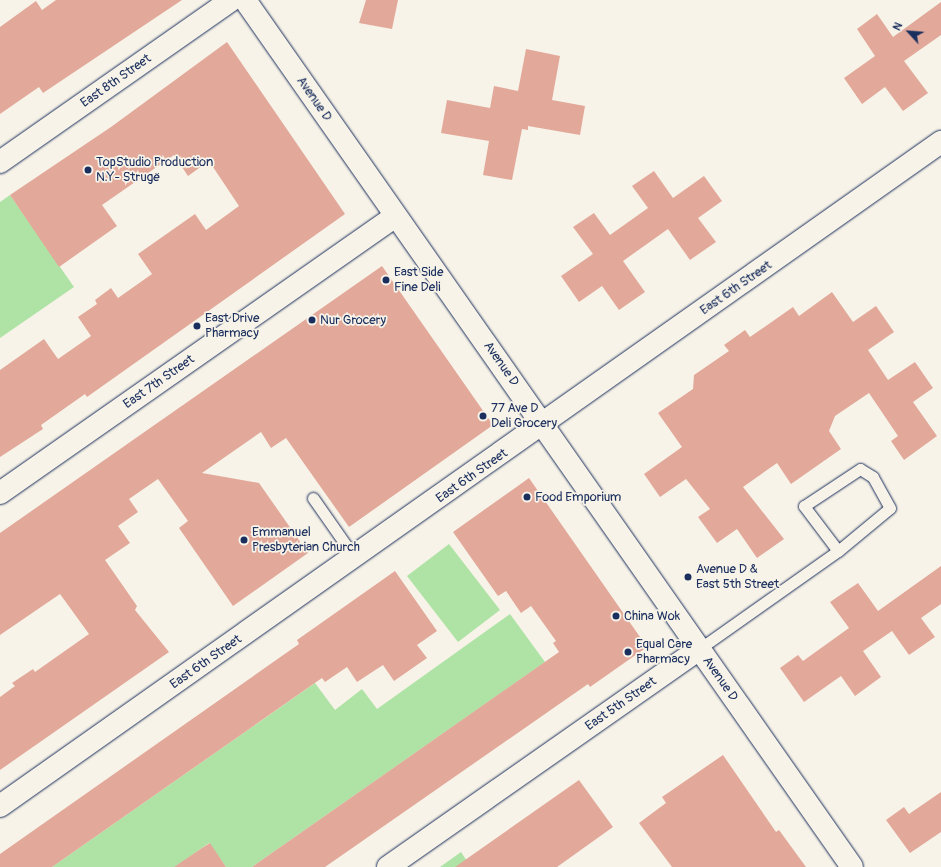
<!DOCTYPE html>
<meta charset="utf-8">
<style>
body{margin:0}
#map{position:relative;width:941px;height:867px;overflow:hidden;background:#f7f3e8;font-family:Pangolin,sans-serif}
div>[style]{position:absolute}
.green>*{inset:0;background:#aee3a5}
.building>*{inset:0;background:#e2a99a}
.roads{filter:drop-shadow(0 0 1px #1b2f5e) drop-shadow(0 0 1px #1b2f5e)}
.service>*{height:11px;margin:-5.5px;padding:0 5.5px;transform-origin:5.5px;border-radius:5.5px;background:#f7f3e8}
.minor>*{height:22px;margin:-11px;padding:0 11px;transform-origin:11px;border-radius:11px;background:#f7f3e8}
.tertiary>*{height:22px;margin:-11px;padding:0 11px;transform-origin:11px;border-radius:11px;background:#f7f3e8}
.dots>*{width:11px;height:11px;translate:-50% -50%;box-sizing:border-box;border:2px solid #f7f3e8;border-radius:50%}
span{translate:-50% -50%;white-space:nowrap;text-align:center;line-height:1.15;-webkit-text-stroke:3.5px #f7f3e8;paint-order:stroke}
.street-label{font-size:13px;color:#1b2f5e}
.poi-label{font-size:13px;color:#1b2f5e}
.left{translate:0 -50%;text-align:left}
.north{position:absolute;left:889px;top:12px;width:40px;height:40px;-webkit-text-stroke:3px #f7f3e8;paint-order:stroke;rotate:296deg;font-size:11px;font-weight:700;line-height:16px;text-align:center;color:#1b2f5e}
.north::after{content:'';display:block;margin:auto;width:14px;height:18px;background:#1b2f5e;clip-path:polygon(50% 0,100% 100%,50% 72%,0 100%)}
</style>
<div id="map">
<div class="green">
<div style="clip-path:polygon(10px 195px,74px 287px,0 338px,0 202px)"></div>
<div style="clip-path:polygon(449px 544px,500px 610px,458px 642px,407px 576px)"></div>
<div style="clip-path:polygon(510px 614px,545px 662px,252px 867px,226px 867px,209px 843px,175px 867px,52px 867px,315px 683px,335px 710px,362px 689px,377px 709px)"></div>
<div style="clip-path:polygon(461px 852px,471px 867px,440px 867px)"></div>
</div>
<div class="building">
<div style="clip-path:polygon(56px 0,182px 0,43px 93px,39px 87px,0 114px,0 27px,36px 1px,42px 10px)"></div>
<div style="clip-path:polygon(366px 0,398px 0,392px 29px,359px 23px)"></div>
<div style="clip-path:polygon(941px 2px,941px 35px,904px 61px,928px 93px,903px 111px,885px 87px,862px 104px,844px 78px,875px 56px,857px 29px,877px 14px,893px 37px)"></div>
<div style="clip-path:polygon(227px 42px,345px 214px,87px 397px,85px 394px,41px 425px,43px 429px,0 457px,0 370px,44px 339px,58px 359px,91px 336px,78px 317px,97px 304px,95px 300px,111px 288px,118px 298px,152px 274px,138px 254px,195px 214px,206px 230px,239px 206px,209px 161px,188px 176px,174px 155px,102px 205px,117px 226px,59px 267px,10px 195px,111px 127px)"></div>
<div style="clip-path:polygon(526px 49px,560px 56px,552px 100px,585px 106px,580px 135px,528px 126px,528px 130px,522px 129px,512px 180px,483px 175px,489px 141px,441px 133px,447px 100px,490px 108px,494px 86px,518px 91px)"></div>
<div style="clip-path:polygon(654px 171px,673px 198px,704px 176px,722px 201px,698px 218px,716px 242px,690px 260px,668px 229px,623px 261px,645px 292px,619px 310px,602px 286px,579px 302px,561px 276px,593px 254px,573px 227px,594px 213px,610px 235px,648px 208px,632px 186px)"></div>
<div style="clip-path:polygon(382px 266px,493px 425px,349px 527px,286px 438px,271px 448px,261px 432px,202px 473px,259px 483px,308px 553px,233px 606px,179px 528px,188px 521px,158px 479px,129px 499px,138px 512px,118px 526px,130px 543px,105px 560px,137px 606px,135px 610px,169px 652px,0 770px,0 697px,15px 686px,12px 683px,33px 669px,35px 672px,89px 634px,60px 594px,0 635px,0 533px)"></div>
<div style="clip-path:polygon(832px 292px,853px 322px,876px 306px,894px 332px,868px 350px,888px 380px,915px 362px,933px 388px,913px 402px,937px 436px,904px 460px,891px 441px,898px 436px,869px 393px,835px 416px,829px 431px,841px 449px,791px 484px,777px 463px,743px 487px,784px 539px,757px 558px,737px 529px,717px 543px,698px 517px,710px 509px,686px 479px,660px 497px,644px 474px,682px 447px,658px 413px,693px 389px,694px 375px,729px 351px,724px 345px,745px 330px,750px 337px,793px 307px,799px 316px)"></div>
<div style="clip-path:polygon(529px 478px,647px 647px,590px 687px,588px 684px,325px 867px,252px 867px,559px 652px,553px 643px,556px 641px,531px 606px,521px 613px,506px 591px,498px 596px,453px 532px)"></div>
<div style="clip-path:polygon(941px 566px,941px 604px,921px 618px,935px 637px,909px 655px,892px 631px,863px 651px,881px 677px,855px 696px,841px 676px,804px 702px,780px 668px,798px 655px,803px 661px,849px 628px,830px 602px,858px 583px,878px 611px)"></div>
<div style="clip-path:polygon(395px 571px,437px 631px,417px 645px,427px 658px,394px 681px,383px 665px,357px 682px,347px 667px,325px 682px,322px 678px,52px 867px,0 867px,0 854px,299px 644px,297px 640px)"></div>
<div style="clip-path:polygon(723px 755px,776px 832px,779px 830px,806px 867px,672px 867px,639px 823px,666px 803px,662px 797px)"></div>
<div style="clip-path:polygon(579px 780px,613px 827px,557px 867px,455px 867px)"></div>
<div style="clip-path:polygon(941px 792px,941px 832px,910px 853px,886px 820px,904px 807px,909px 814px)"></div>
<div style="clip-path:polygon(210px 843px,226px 867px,174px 867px,202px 848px)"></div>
</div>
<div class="roads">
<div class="service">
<div style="left:313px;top:498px;width:73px;rotate:55deg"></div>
<div style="left:699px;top:649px;width:170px;rotate:-35.2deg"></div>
<div style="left:838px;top:551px;width:67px;rotate:-39.6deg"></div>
<div style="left:890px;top:508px;width:35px;rotate:-119deg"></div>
<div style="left:873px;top:477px;width:15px;rotate:-148deg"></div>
<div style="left:860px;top:469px;width:67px;rotate:146.5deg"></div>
<div style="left:804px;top:506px;width:56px;rotate:52.9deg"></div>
</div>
<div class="minor">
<div style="left:0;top:162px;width:282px;rotate:-35deg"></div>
<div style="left:0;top:493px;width:483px;rotate:-35deg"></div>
<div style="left:0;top:806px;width:1152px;rotate:-35.21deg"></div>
<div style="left:388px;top:867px;width:380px;rotate:-35deg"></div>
</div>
<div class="tertiary">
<div style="left:245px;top:0;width:1058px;rotate:55deg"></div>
</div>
</div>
<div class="dots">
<div style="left:88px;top:170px;background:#1b2f5e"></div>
<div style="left:386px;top:280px;background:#1b2f5e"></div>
<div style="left:312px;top:320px;background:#1b2f5e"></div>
<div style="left:197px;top:326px;background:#1b2f5e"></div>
<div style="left:483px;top:416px;background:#1b2f5e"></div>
<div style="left:527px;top:497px;background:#1b2f5e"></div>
<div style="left:244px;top:540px;background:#1b2f5e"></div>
<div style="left:688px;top:577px;background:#1b2f5e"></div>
<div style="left:616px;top:616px;background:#1b2f5e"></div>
<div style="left:628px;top:652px;background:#1b2f5e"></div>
</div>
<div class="street-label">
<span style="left:116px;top:81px;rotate:-35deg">East 8th Street</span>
<span style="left:314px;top:99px;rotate:55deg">Avenue D</span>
<span style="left:736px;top:288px;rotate:-35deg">East 6th Street</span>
<span style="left:501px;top:364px;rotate:55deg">Avenue D</span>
<span style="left:159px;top:382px;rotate:-35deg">East 7th Street</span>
<span style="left:472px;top:476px;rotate:-35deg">East 6th Street</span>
<span style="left:206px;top:662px;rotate:-35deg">East 6th Street</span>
<span style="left:720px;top:679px;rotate:55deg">Avenue D</span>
<span style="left:621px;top:704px;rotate:-35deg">East 5th Street</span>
</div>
<div class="poi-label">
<span class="left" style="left:96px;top:170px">TopStudio Production<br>N.Y- Strugë</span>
<span class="left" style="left:394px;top:280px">East Side<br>Fine Deli</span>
<span class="left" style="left:205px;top:326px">East Drive<br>Pharmacy</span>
<span class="left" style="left:320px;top:320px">Nur Grocery</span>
<span class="left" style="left:491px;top:416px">77 Ave D<br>Deli Grocery</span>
<span class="left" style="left:535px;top:497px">Food Emporium</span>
<span class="left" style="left:252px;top:540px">Emmanuel<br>Presbyterian Church</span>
<span class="left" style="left:696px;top:577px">Avenue D &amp;<br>East 5th Street</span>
<span class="left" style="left:624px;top:616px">China Wok</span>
<span class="left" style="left:636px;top:652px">Equal Care<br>Pharmacy</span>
</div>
<div class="north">N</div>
</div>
